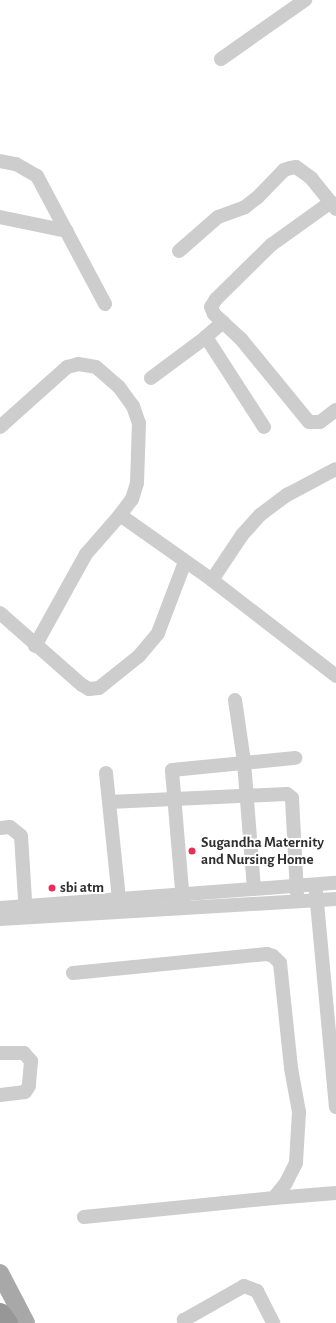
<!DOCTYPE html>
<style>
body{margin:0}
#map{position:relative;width:336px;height:1323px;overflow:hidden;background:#fff;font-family:"Alegreya Sans",sans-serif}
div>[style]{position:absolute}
.minor>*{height:14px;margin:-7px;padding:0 7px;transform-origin:7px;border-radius:7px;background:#cdcdcd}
.major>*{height:18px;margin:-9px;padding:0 9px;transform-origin:9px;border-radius:9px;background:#a8a8a8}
.highway>*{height:21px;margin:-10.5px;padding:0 10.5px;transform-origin:10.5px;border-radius:10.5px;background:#979797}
.dots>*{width:11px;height:11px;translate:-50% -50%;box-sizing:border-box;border:2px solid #fff;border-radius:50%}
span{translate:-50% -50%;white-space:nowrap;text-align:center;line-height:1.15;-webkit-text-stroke:4px #fff;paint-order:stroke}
.poi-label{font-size:15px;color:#303030;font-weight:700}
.left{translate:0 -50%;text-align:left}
</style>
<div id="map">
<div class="minor">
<div style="left:221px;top:59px;width:103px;rotate:-35.1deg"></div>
<div style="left:0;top:161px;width:16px;rotate:11deg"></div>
<div style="left:16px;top:164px;width:24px;rotate:30deg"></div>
<div style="left:37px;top:176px;width:145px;rotate:62deg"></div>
<div style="left:331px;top:202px;width:74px;rotate:144.4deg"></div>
<div style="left:271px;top:245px;width:77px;rotate:135.5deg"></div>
<div style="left:216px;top:299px;width:9px;rotate:122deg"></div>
<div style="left:211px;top:307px;width:8px;rotate:67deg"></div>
<div style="left:214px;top:314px;width:37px;rotate:43deg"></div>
<div style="left:241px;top:339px;width:107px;rotate:50.7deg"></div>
<div style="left:309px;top:422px;width:11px"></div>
<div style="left:320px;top:422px;width:20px;rotate:-37deg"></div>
<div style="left:0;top:217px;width:68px;rotate:11.8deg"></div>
<div style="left:179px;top:251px;width:52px;rotate:-41.1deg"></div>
<div style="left:218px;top:217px;width:29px;rotate:-20deg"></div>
<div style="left:245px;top:207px;width:16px;rotate:-38deg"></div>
<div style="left:258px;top:197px;width:37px;rotate:-46deg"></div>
<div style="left:284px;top:170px;width:6px;rotate:-18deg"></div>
<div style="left:290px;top:168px;width:6px;rotate:-9deg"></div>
<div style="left:296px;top:167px;width:19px;rotate:36deg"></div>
<div style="left:311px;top:178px;width:40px;rotate:51deg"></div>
<div style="left:223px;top:322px;width:23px;rotate:139deg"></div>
<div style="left:206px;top:337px;width:107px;rotate:57.2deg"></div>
<div style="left:151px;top:378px;width:69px;rotate:-36.7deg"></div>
<div style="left:0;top:427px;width:90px;rotate:-41.8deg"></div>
<div style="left:67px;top:367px;width:11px;rotate:-15deg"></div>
<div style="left:78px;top:364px;width:18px;rotate:9deg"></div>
<div style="left:96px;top:367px;width:30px;rotate:41deg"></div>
<div style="left:119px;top:387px;width:24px;rotate:54deg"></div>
<div style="left:133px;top:406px;width:18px;rotate:71deg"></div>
<div style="left:139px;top:423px;width:60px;rotate:91.9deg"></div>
<div style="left:137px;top:483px;width:17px;rotate:107deg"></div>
<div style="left:132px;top:499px;width:20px;rotate:127deg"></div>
<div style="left:120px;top:515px;width:113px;rotate:35.2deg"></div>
<div style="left:212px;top:580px;width:157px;rotate:37.7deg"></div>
<div style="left:212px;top:580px;width:54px;rotate:-56.3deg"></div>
<div style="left:242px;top:535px;width:27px;rotate:-48deg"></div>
<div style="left:260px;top:515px;width:34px;rotate:-37deg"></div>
<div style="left:287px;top:495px;width:55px;rotate:-28deg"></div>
<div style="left:0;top:613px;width:109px;rotate:41.3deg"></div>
<div style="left:82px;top:685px;width:8px;rotate:30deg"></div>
<div style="left:89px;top:689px;width:10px;rotate:-6deg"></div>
<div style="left:99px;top:688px;width:51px;rotate:-38.7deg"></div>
<div style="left:139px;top:656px;width:30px;rotate:-50deg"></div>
<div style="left:158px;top:633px;width:76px;rotate:-69.2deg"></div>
<div style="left:35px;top:646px;width:105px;rotate:-61deg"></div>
<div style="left:86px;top:554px;width:52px;rotate:-48.9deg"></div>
<div style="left:235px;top:700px;width:63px;rotate:81.7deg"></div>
<div style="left:244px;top:762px;width:127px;rotate:85.5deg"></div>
<div style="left:106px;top:773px;width:136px;rotate:84.1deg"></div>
<div style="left:109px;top:802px;width:178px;rotate:-2.6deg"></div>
<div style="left:287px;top:794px;width:6px;rotate:39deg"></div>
<div style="left:292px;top:798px;width:95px;rotate:87deg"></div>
<div style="left:0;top:828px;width:10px;rotate:-6deg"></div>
<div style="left:10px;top:827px;width:14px;rotate:39deg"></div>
<div style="left:21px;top:836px;width:79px;rotate:86.4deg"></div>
<div style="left:316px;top:892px;width:216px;rotate:84.7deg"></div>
<div style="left:183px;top:902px;width:132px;rotate:-94.8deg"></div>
<div style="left:172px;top:770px;width:124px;rotate:-5.6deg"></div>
<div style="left:0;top:908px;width:337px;rotate:-4.3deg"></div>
<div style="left:0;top:919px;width:337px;rotate:-3.4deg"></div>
<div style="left:73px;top:973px;width:195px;rotate:-5.6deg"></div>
<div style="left:267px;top:954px;width:6px;rotate:18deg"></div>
<div style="left:273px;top:956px;width:10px;rotate:45deg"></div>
<div style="left:280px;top:963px;width:106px;rotate:84deg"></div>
<div style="left:291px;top:1068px;width:45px;rotate:79.7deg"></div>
<div style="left:299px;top:1112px;width:51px;rotate:93.4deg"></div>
<div style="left:296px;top:1163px;width:22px;rotate:117deg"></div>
<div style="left:286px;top:1183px;width:19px;rotate:129deg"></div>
<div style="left:274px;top:1198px;width:191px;rotate:174.3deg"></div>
<div style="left:0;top:1053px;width:24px"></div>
<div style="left:24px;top:1053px;width:11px;rotate:49deg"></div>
<div style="left:31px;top:1061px;width:25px;rotate:95deg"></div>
<div style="left:29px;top:1086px;width:7px;rotate:124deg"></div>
<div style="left:25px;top:1092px;width:25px;rotate:173deg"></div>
<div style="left:274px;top:1198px;width:62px;rotate:-4.6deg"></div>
<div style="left:186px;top:1323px;width:4px;rotate:-124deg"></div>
<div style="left:184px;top:1320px;width:69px;rotate:-29.5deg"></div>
<div style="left:244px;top:1286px;width:14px;rotate:21deg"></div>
<div style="left:257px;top:1291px;width:36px;rotate:63deg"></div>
</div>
<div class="major">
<div style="left:0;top:1273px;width:56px;rotate:62.5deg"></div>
</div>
<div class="highway">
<div style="left:0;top:1313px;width:12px;rotate:55deg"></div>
</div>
<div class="dots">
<div style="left:192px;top:851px;background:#ec2c57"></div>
<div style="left:52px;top:888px;background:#ec2c57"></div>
</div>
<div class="poi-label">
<span class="left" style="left:201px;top:851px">Sugandha Maternity<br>and Nursing Home</span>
<span class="left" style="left:60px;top:888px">sbi atm</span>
</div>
</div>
